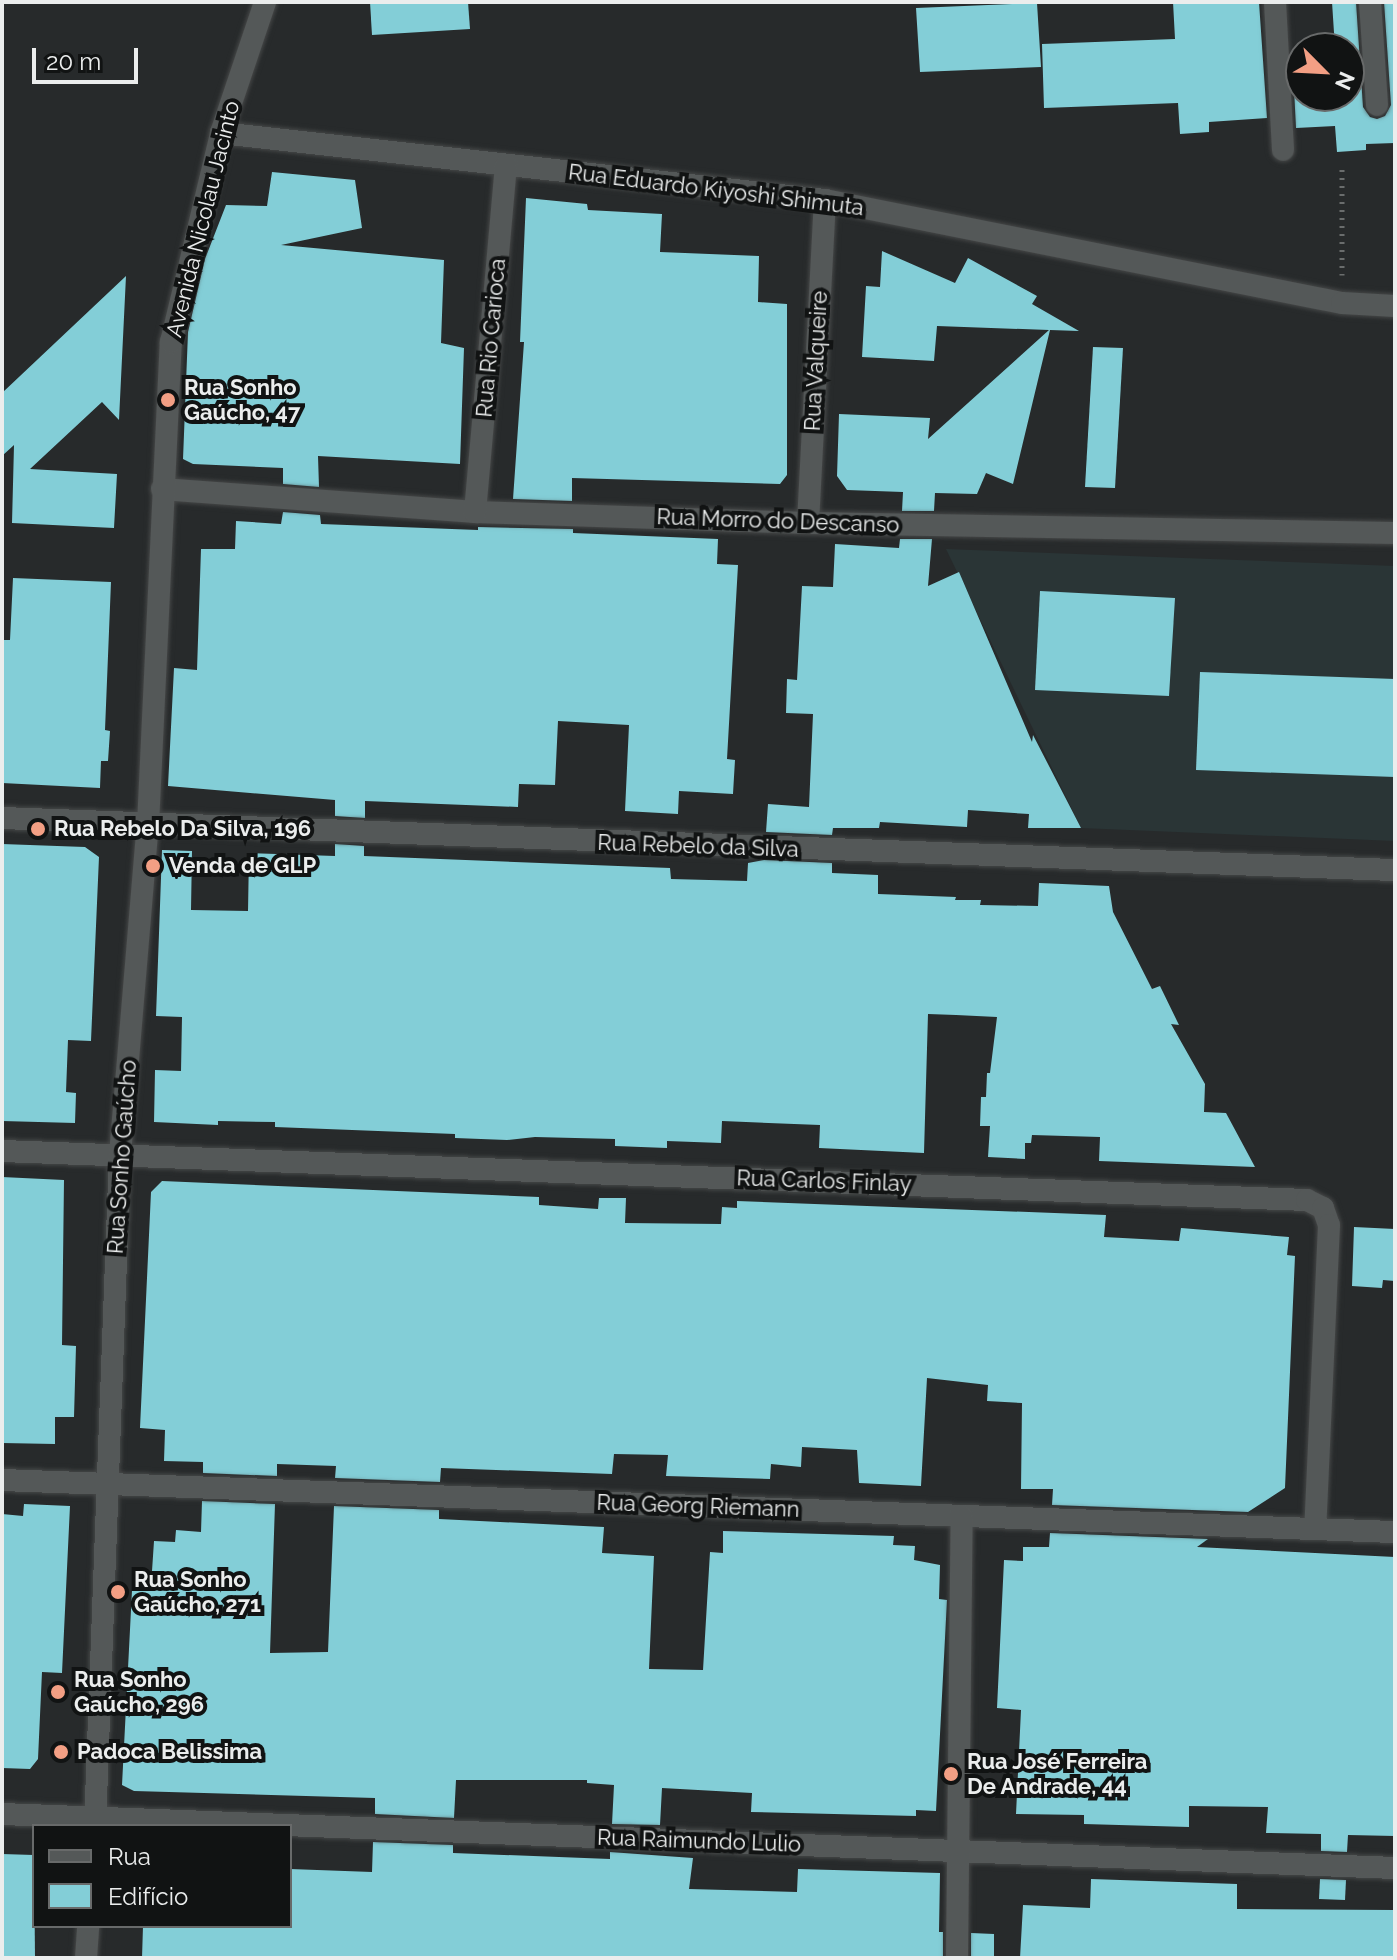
<!DOCTYPE html>
<meta charset="utf-8">
<style>
body{margin:0}
#map{position:relative;width:1397px;height:1960px;overflow:hidden;background:#272a2b;font-family:Raleway,sans-serif}
div>[style]{position:absolute}
.built>*{inset:0;background:#2a3536}
.building>*{inset:0;background:#83ced7}
.path>*{height:5px;margin-top:-2.5px;transform-origin:0;background:repeating-linear-gradient(90deg,#6a6d6d 0 2px,transparent 0 8px)}
.roads{filter:drop-shadow(0 0 2px #454747) drop-shadow(0 0 2px #454747)}
.minor>*{height:22px;margin:-11px;padding:0 11px;transform-origin:11px;border-radius:11px;background:#545858}
.tertiary>*{height:22px;margin:-11px;padding:0 11px;transform-origin:11px;border-radius:11px;background:#545858}
.dots>*{width:22px;height:22px;translate:-50% -50%;box-sizing:border-box;border:4px solid #111313;border-radius:50%}
span{translate:-50% -50%;white-space:nowrap;text-align:center;line-height:1.15;-webkit-text-stroke:8px #111313;paint-order:stroke}
.street-label{font-size:22px;color:#ebeded}
.poi-label{font-size:22px;color:#ebeded;font-weight:700}
.left{translate:0 -50%;text-align:left}
.frame{position:absolute;inset:0;border:4px solid #ebeded;pointer-events:none}
.legend{position:absolute;left:32px;top:1824px;width:260px;height:104px;box-sizing:border-box;background:#111313;border:2px solid #686a6a;margin:0;padding:10px 14px;list-style:none;font-size:24px;color:#ebeded}
.legend li{display:flex;align-items:center;gap:16px;height:40px}
.legend b{width:40px;border:2px solid #686a6a}
.north{position:absolute;left:1285px;top:32px;width:80px;height:80px;box-sizing:border-box;background:#111313;border:2px solid #686a6a;border-radius:50%;rotate:114deg;font-size:22px;font-weight:700;line-height:32px;text-align:center;color:#ebeded}
.north::after{content:'';display:block;margin:auto;width:28px;height:36px;background:#f39f84;clip-path:polygon(50% 0,100% 100%,50% 72%,0 100%)}
.scale{position:absolute;left:32px;top:48px;width:106px;height:36px;box-sizing:border-box;border:4px solid #ebeded;border-top:0;padding-left:10px;font-size:24px;line-height:28px;white-space:nowrap;color:#ebeded;-webkit-text-stroke:6px #111313;paint-order:stroke}
</style>
<div id="map">
<div class="built">
<div style="clip-path:polygon(946px 549px,1395px 566px,1395px 841px,1081px 828px)"></div>
</div>
<div class="building">
<div style="clip-path:polygon(370px 2px,468px 2px,470px 29px,372px 35px)"></div>
<div style="clip-path:polygon(1173px 2px,1259px 2px,1267px 118px,1209px 122px,1209px 132px,1180px 134px,1178px 103px,1044px 108px,1042px 44px,1175px 39px)"></div>
<div style="clip-path:polygon(1332px 2px,1356px 2px,1363px 107px,1370px 117px,1377px 119px,1385px 116px,1391px 105px,1384px 2px,1395px 2px,1395px 143px,1366px 144px,1366px 150px,1337px 152px,1335px 126px,1296px 128px,1293px 70px,1301px 69px,1301px 96px,1349px 96px,1349px 48px,1335px 48px)"></div>
<div style="clip-path:polygon(1037px 3px,1041px 67px,920px 72px,916px 8px)"></div>
<div style="clip-path:polygon(272px 172px,355px 180px,362px 228px,281px 245px,444px 260px,441px 343px,464px 348px,460px 464px,318px 456px,319px 487px,283px 484px,283px 468px,193px 464px,183px 459px,188px 332px,205px 259px,226px 205px,267px 206px)"></div>
<div style="clip-path:polygon(526px 198px,587px 204px,588px 210px,662px 214px,660px 252px,759px 256px,758px 302px,787px 304px,787px 475px,780px 484px,572px 478px,572px 501px,513px 499px,524px 342px,520px 342px)"></div>
<div style="clip-path:polygon(882px 251px,955px 283px,968px 258px,1037px 296px,1032px 304px,1079px 331px,1050px 330px,1013px 484px,986px 473px,977px 494px,935px 493px,934px 511px,902px 511px,903px 492px,847px 490px,837px 476px,839px 414px,930px 418px,928px 439px,1049px 330px,937px 326px,934px 361px,862px 357px,866px 286px,880px 287px)"></div>
<div style="clip-path:polygon(126px 276px,119px 420px,102px 402px,30px 469px,117px 474px,114px 528px,12px 523px,14px 445px,2px 456px,2px 393px)"></div>
<div style="clip-path:polygon(1093px 347px,1123px 348px,1115px 488px,1085px 487px)"></div>
<div style="clip-path:polygon(283px 512px,320px 515px,321px 524px,478px 530px,478px 527px,573px 529px,573px 533px,718px 539px,717px 564px,738px 565px,727px 759px,735px 760px,733px 794px,679px 791px,678px 814px,625px 811px,629px 725px,558px 721px,555px 785px,519px 784px,518px 807px,365px 801px,365px 818px,335px 816px,335px 800px,168px 786px,174px 668px,197px 670px,201px 549px,235px 549px,236px 521px,281px 524px)"></div>
<div style="clip-path:polygon(900px 539px,932px 539px,928px 586px,959px 572px,1032px 742px,1033px 735px,1081px 828px,1028px 828px,1029px 814px,968px 810px,967px 827px,880px 822px,879px 828px,833px 828px,832px 835px,766px 832px,768px 804px,809px 807px,813px 714px,786px 713px,787px 679px,797px 680px,802px 586px,833px 587px,835px 544px,899px 548px)"></div>
<div style="clip-path:polygon(13px 578px,111px 582px,105px 730px,110px 731px,108px 761px,101px 761px,100px 788px,2px 783px,2px 640px,10px 640px)"></div>
<div style="clip-path:polygon(1040px 591px,1175px 598px,1169px 696px,1035px 690px)"></div>
<div style="clip-path:polygon(1200px 672px,1395px 679px,1395px 777px,1196px 770px)"></div>
<div style="clip-path:polygon(2px 844px,85px 847px,99px 857px,91px 1041px,68px 1040px,66px 1092px,76px 1093px,75px 1123px,2px 1121px)"></div>
<div style="clip-path:polygon(335px 844px,364px 846px,364px 856px,670px 868px,671px 879px,747px 881px,748px 863px,764px 860px,832px 863px,832px 873px,878px 875px,878px 894px,956px 897px,955px 900px,981px 900px,980px 905px,1038px 906px,1039px 883px,1109px 886px,1113px 912px,1152px 989px,1160px 986px,1179px 1025px,1171px 1024px,1205px 1084px,1204px 1112px,1226px 1113px,1255px 1167px,1099px 1161px,1100px 1137px,1032px 1135px,1031px 1143px,1025px 1143px,1025px 1159px,988px 1157px,990px 1126px,980px 1126px,981px 1097px,986px 1097px,987px 1073px,990px 1073px,997px 1017px,956px 1015px,928px 1014px,924px 1153px,819px 1148px,820px 1125px,722px 1121px,721px 1143px,667px 1141px,667px 1148px,615px 1146px,615px 1139px,535px 1137px,507px 1140px,455px 1138px,455px 1134px,275px 1127px,275px 1122px,218px 1121px,218px 1125px,154px 1122px,155px 1070px,181px 1071px,182px 1017px,156px 1016px,162px 850px,192px 851px,191px 910px,248px 911px,249px 853px,335px 856px)"></div>
<div style="clip-path:polygon(2px 1177px,64px 1180px,62px 1345px,76px 1346px,74px 1417px,55px 1417px,55px 1444px,2px 1443px)"></div>
<div style="clip-path:polygon(162px 1181px,539px 1197px,539px 1205px,598px 1209px,599px 1198px,626px 1198px,625px 1223px,721px 1224px,722px 1207px,737px 1208px,737px 1201px,1106px 1215px,1104px 1237px,1179px 1241px,1181px 1228px,1289px 1237px,1287px 1255px,1295px 1256px,1285px 1488px,1248px 1512px,1052px 1505px,1053px 1489px,1021px 1489px,1022px 1403px,987px 1401px,988px 1385px,927px 1378px,921px 1486px,859px 1483px,857px 1450px,802px 1447px,801px 1467px,771px 1464px,770px 1479px,666px 1476px,668px 1455px,614px 1454px,612px 1474px,441px 1468px,440px 1482px,335px 1478px,336px 1466px,277px 1464px,277px 1476px,203px 1473px,203px 1462px,164px 1461px,165px 1430px,140px 1428px,151px 1192px)"></div>
<div style="clip-path:polygon(1354px 1227px,1395px 1229px,1395px 1281px,1383px 1280px,1382px 1288px,1352px 1286px)"></div>
<div style="clip-path:polygon(202px 1501px,275px 1504px,270px 1653px,328px 1652px,334px 1506px,439px 1510px,439px 1519px,604px 1527px,602px 1553px,654px 1556px,649px 1669px,703px 1670px,710px 1552px,723px 1553px,723px 1531px,894px 1536px,893px 1545px,915px 1546px,914px 1560px,940px 1565px,939px 1599px,947px 1600px,936px 1811px,916px 1810px,916px 1816px,751px 1812px,752px 1793px,662px 1788px,660px 1825px,612px 1824px,614px 1785px,587px 1783px,587px 1780px,456px 1780px,454px 1818px,375px 1814px,375px 1798px,134px 1791px,122px 1785px,133px 1571px,152px 1571px,154px 1541px,175px 1542px,176px 1530px,201px 1532px)"></div>
<div style="clip-path:polygon(24px 1504px,70px 1506px,62px 1673px,42px 1672px,38px 1759px,30px 1769px,2px 1768px,2px 1514px,23px 1516px)"></div>
<div style="clip-path:polygon(1050px 1533px,1208px 1539px,1197px 1547px,1395px 1557px,1395px 1836px,1348px 1835px,1347px 1852px,1321px 1851px,1321px 1834px,1266px 1833px,1268px 1807px,1189px 1806px,1189px 1827px,1084px 1824px,1084px 1815px,1016px 1814px,1021px 1710px,997px 1708px,1004px 1560px,1023px 1561px,1023px 1547px,1049px 1547px)"></div>
<div style="clip-path:polygon(373px 1842px,453px 1845px,453px 1853px,610px 1859px,610px 1852px,693px 1858px,689px 1889px,797px 1892px,798px 1869px,940px 1873px,939px 1932px,943px 1932px,943px 1958px,142px 1958px,143px 1926px,290px 1926px,290px 1869px,372px 1872px)"></div>
<div style="clip-path:polygon(2px 1854px,34px 1855px,35px 1958px,2px 1958px)"></div>
<div style="clip-path:polygon(1091px 1879px,1237px 1884px,1237px 1909px,1395px 1910px,1395px 1958px,1020px 1958px,1023px 1905px,1090px 1908px)"></div>
<div style="clip-path:polygon(1320px 1879px,1346px 1880px,1345px 1900px,1319px 1899px)"></div>
<div style="clip-path:polygon(971px 1933px,994px 1934px,994px 1958px,971px 1958px)"></div>
</div>
<div class="path">
<div style="left:1342px;top:275px;width:111px;rotate:-90deg"></div>
</div>
<div class="roads">
<div class="minor">
<div style="left:1275px;top:2px;width:148px;rotate:86.9deg"></div>
<div style="left:1370px;top:2px;width:103px;rotate:86.1deg"></div>
<div style="left:221px;top:133px;width:608px;rotate:6.33deg"></div>
<div style="left:825px;top:200px;width:527px;rotate:11.27deg"></div>
<div style="left:1342px;top:303px;width:53px;rotate:3.2deg"></div>
<div style="left:162px;top:489px;width:314px;rotate:4.2deg"></div>
<div style="left:475px;top:512px;width:333px;rotate:1.9deg"></div>
<div style="left:808px;top:523px;width:587px;rotate:0.98deg"></div>
<div style="left:475px;top:512px;width:348px;rotate:-84.9deg"></div>
<div style="left:808px;top:523px;width:323px;rotate:-87deg"></div>
<div style="left:2px;top:818px;width:1394px;rotate:2.14deg"></div>
<div style="left:2px;top:1151px;width:1306px;rotate:2.15deg"></div>
<div style="left:1307px;top:1200px;width:18px;rotate:27deg"></div>
<div style="left:1323px;top:1208px;width:18px;rotate:71deg"></div>
<div style="left:1329px;top:1225px;width:303px;rotate:92.6deg"></div>
<div style="left:2px;top:1480px;width:1394px;rotate:2.14deg"></div>
<div style="left:2px;top:1814px;width:1394px;rotate:2.22deg"></div>
<div style="left:957px;top:1958px;width:442px;rotate:-89.4deg"></div>
</div>
<div class="tertiary">
<div style="left:95px;top:1826px;width:671px;rotate:-87.87deg"></div>
<div style="left:120px;top:1155px;width:331px;rotate:-85.2deg"></div>
<div style="left:148px;top:825px;width:484px;rotate:-87.3deg"></div>
<div style="left:171px;top:342px;width:215px;rotate:-76.5deg"></div>
<div style="left:221px;top:133px;width:138px;rotate:-71.4deg"></div>
<div style="left:86px;top:1958px;width:32px;rotate:-86deg"></div>
</div>
</div>
<div class="dots">
<div style="left:168px;top:400px;background:#f39f84"></div>
<div style="left:38px;top:829px;background:#f39f84"></div>
<div style="left:153px;top:866px;background:#f39f84"></div>
<div style="left:118px;top:1592px;background:#f39f84"></div>
<div style="left:58px;top:1692px;background:#f39f84"></div>
<div style="left:61px;top:1752px;background:#f39f84"></div>
<div style="left:951px;top:1774px;background:#f39f84"></div>
</div>
<div class="street-label">
<span style="left:716px;top:190px;rotate:7deg">Rua Eduardo Kiyoshi Shimuta</span>
<span style="left:203px;top:219px;rotate:-76deg">Avenida Nicolau Jacinto</span>
<span style="left:491px;top:338px;rotate:-85deg">Rua Rio Carioca</span>
<span style="left:816px;top:361px;rotate:-87deg">Rua Valqueire</span>
<span style="left:778px;top:521px;rotate:2deg">Rua Morro do Descanso</span>
<span style="left:698px;top:846px;rotate:2deg">Rua Rebelo da Silva</span>
<span style="left:122px;top:1157px;rotate:-86deg">Rua Sonho Gaúcho</span>
<span style="left:824px;top:1181px;rotate:2deg">Rua Carlos Finlay</span>
<span style="left:698px;top:1506px;rotate:2deg">Rua Georg Riemann</span>
<span style="left:699px;top:1841px;rotate:2deg">Rua Raimundo Lulio</span>
</div>
<div class="poi-label">
<span class="left" style="left:184px;top:400px">Rua Sonho<br>Gaúcho, 47</span>
<span class="left" style="left:54px;top:829px">Rua Rebelo Da Silva, 196</span>
<span class="left" style="left:169px;top:866px">Venda de GLP</span>
<span class="left" style="left:134px;top:1592px">Rua Sonho<br>Gaúcho, 271</span>
<span class="left" style="left:74px;top:1692px">Rua Sonho<br>Gaúcho, 296</span>
<span class="left" style="left:77px;top:1752px">Padoca Belissima</span>
<span class="left" style="left:967px;top:1774px">Rua José Ferreira<br>De Andrade, 44</span>
</div>
<div class="frame"></div>
<ul class="legend">
<li><b style="height:10px;background:#545858"></b>Rua</li>
<li><b style="height:22px;background:#83ced7"></b>Edifício</li>
</ul>
<div class="north">N</div>
<div class="scale">20 m</div>
</div>
